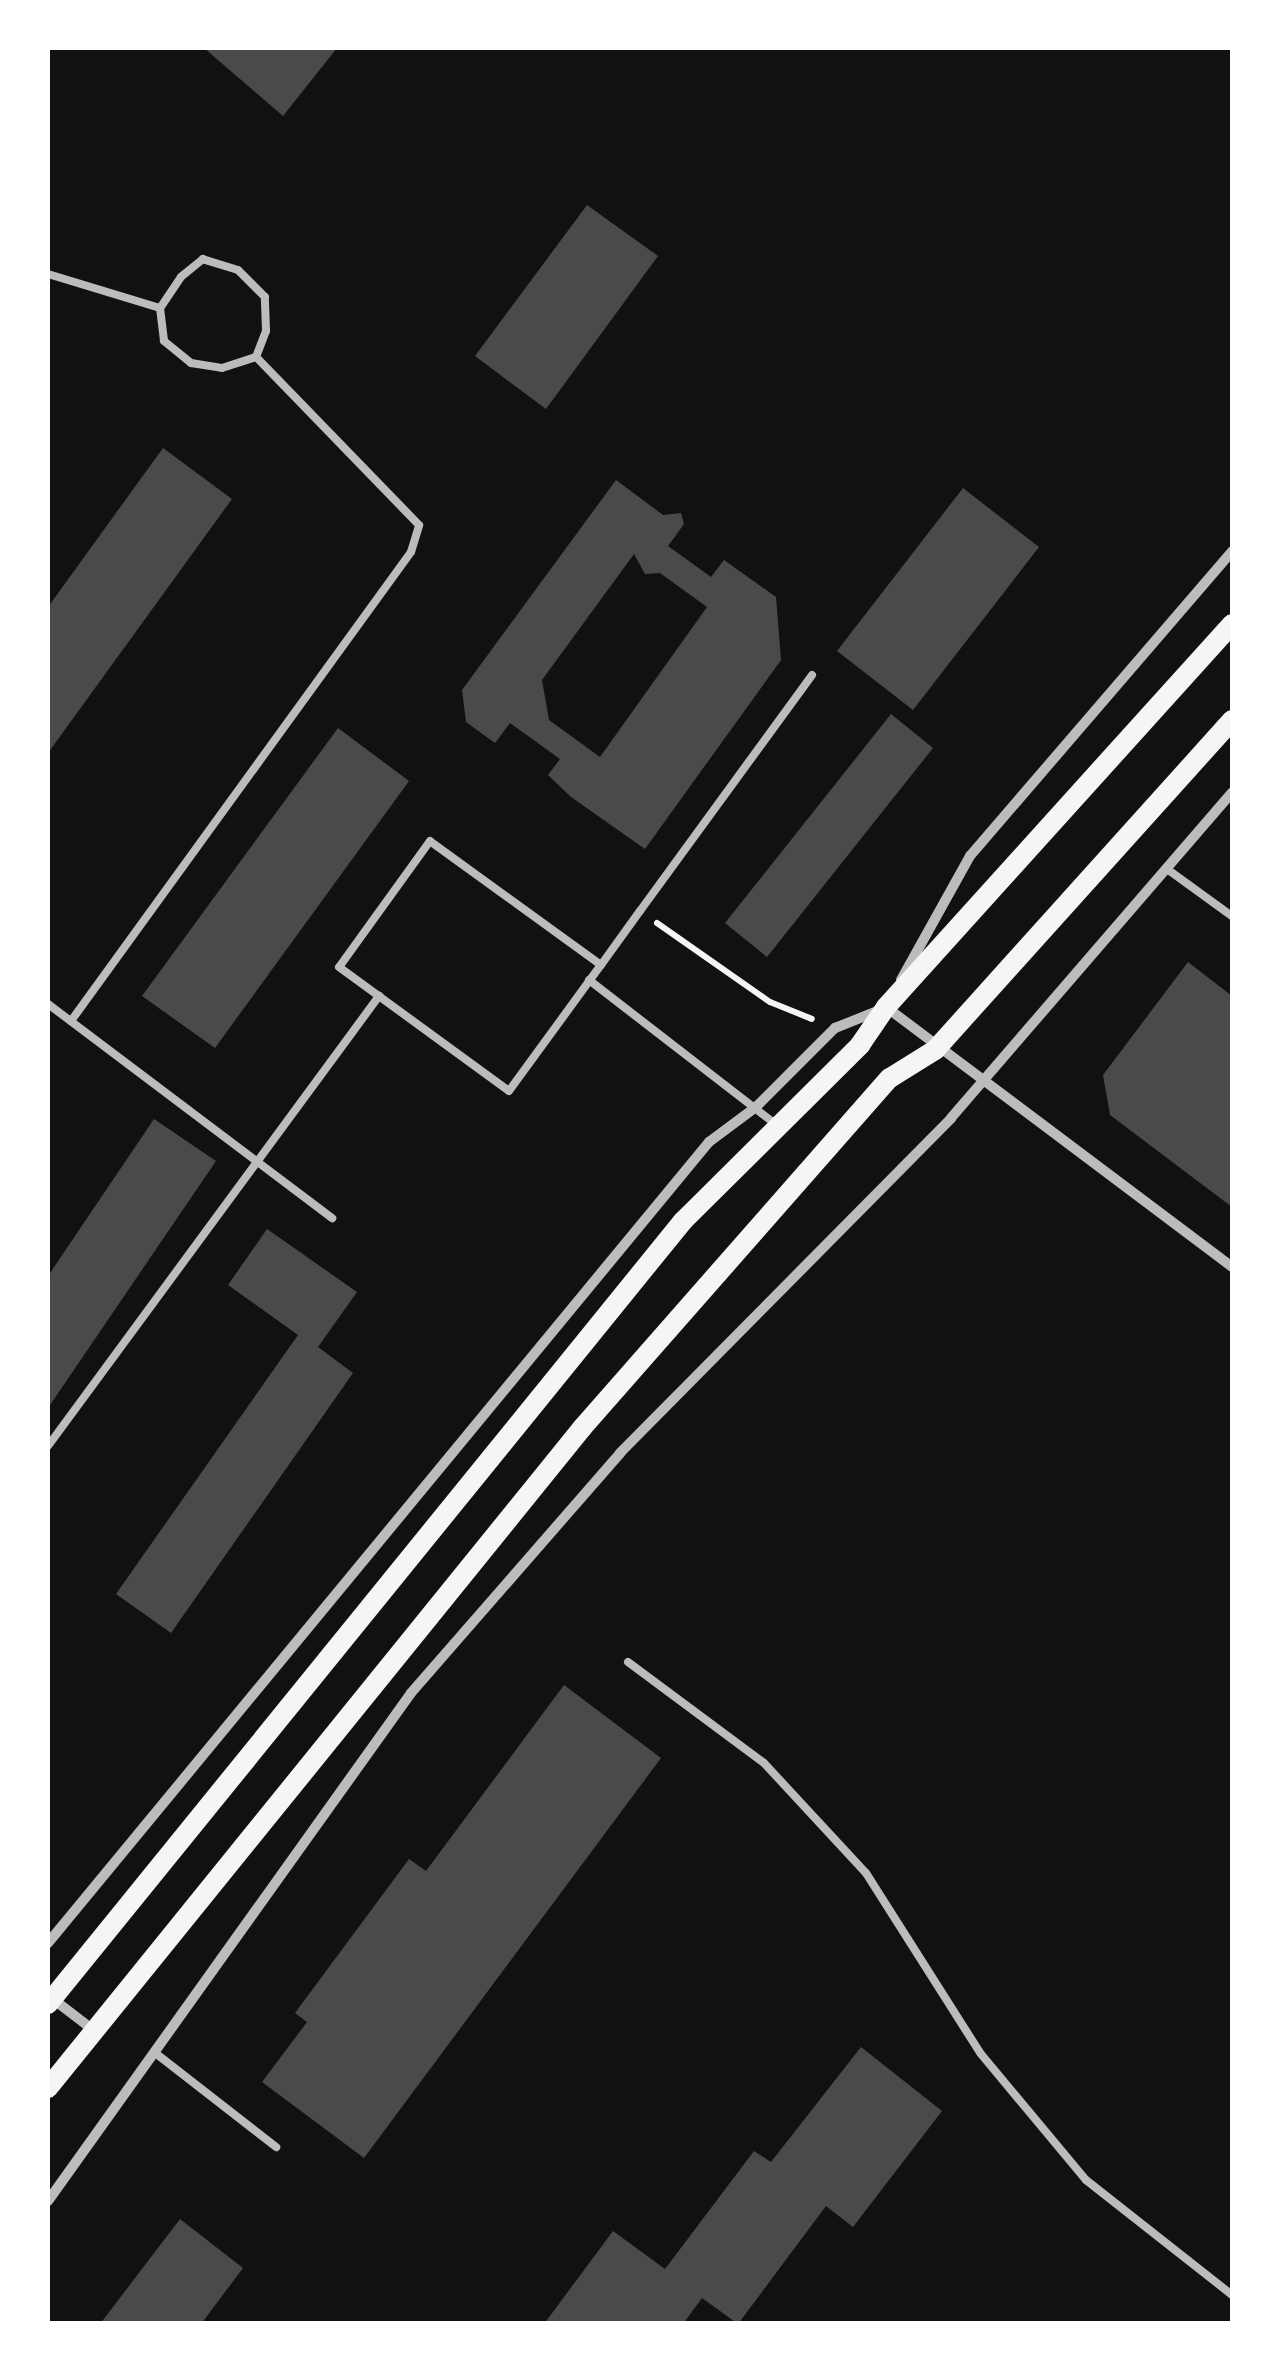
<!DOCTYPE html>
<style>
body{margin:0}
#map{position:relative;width:1280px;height:2371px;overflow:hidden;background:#111;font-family:Montserrat,sans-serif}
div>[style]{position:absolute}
.building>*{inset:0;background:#4a4a4a}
.path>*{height:6px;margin:-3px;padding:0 3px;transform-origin:3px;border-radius:3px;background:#f5f5f5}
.service>*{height:8px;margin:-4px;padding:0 4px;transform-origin:4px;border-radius:4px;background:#bcbcbc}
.minor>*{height:10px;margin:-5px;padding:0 5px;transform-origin:5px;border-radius:5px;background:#bcbcbc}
.secondary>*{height:20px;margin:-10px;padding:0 10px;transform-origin:10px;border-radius:10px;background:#f5f5f5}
span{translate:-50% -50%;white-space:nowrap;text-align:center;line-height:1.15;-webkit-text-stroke:8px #fff;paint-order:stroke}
.frame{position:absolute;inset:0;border:50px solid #fff;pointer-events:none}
</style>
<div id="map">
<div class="building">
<div style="clip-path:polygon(204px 48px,337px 48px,283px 116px)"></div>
<div style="clip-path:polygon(587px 205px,658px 256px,546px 409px,475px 356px)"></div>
<div style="clip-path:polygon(163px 448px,232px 499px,48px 753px,48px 607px)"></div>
<div style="clip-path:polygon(evenodd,616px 480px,663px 515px,681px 513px,684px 524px,668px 546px,711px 577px,724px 560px,776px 597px,781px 660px,645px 849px,571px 797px,548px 775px,560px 759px,510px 723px,495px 743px,466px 722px,462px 690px,616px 480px,634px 554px,645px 574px,660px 573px,707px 607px,600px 757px,549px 720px,542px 680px,634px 554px)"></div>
<div style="clip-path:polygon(963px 488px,1039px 547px,913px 710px,837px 651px)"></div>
<div style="clip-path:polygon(891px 714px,933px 748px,767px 957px,725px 923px)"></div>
<div style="clip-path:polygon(338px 728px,409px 781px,215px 1048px,142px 996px)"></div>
<div style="clip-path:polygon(1188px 962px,1232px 996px,1232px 1207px,1110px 1115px,1103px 1075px)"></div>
<div style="clip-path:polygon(154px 1119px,216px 1161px,48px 1408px,48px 1276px)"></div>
<div style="clip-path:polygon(267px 1229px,357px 1292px,318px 1347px,353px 1373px,171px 1633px,116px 1594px,298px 1335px,228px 1285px)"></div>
<div style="clip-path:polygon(564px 1685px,661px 1758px,364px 2158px,262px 2082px,307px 2022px,295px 2013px,409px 1859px,426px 1871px)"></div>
<div style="clip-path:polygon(861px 2047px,942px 2111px,853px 2227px,826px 2206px,738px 2324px,702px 2298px,683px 2324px,544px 2324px,613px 2231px,665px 2269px,754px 2151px,771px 2162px)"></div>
<div style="clip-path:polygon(180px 2219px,243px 2268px,201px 2324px,100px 2324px)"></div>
</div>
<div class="path">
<div style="left:657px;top:923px;width:138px;rotate:35deg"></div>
<div style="left:770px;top:1002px;width:45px;rotate:22deg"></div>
</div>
<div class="service">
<div style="left:48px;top:274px;width:117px;rotate:16.9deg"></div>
<div style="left:1167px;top:869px;width:80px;rotate:35.9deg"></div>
<div style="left:601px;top:965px;width:211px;rotate:-144.1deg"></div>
<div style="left:430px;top:841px;width:155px;rotate:125.8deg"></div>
<div style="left:339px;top:967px;width:210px;rotate:36.1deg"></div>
<div style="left:509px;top:1091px;width:156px;rotate:-53.9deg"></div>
<div style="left:601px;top:965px;width:67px;rotate:-54.2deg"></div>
<div style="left:640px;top:911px;width:292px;rotate:-53.9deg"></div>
<div style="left:589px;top:980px;width:235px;rotate:37.7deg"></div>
<div style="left:48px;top:1004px;width:356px;rotate:37deg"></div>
<div style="left:71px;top:1021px;width:579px;rotate:-54.06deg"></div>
<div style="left:411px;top:552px;width:28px;rotate:-73deg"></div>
<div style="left:419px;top:525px;width:234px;rotate:-134.1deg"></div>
<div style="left:256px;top:357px;width:28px;rotate:-69deg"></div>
<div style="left:266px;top:331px;width:34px;rotate:-92deg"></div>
<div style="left:265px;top:297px;width:38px;rotate:-135deg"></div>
<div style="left:238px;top:270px;width:37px;rotate:-163deg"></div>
<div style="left:203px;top:259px;width:28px;rotate:141deg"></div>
<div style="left:181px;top:277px;width:37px;rotate:124deg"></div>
<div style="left:160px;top:308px;width:33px;rotate:83deg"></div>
<div style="left:164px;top:341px;width:35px;rotate:39deg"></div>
<div style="left:191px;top:363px;width:31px;rotate:9deg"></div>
<div style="left:222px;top:368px;width:36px;rotate:-18deg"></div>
<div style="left:48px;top:1446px;width:559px;rotate:-53.66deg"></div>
<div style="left:628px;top:1662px;width:169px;rotate:36.6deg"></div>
<div style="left:764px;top:1763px;width:150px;rotate:47.2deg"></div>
<div style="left:866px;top:1873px;width:214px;rotate:57.6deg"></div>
<div style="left:981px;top:2054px;width:164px;rotate:50.2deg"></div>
<div style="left:1086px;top:2180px;width:186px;rotate:38.2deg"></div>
<div style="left:154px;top:2052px;width:155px;rotate:37.9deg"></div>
</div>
<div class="minor">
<div style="left:901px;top:980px;width:142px;rotate:-60.9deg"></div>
<div style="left:970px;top:856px;width:402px;rotate:-49.3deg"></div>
<div style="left:886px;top:1007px;width:433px;rotate:36.9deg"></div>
<div style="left:48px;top:1943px;width:1039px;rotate:-50.47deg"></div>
<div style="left:709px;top:1142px;width:59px;rotate:-36.7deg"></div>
<div style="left:756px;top:1107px;width:112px;rotate:-45deg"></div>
<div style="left:835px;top:1028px;width:48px;rotate:-21.8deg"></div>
<div style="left:49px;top:1996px;width:54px;rotate:37.5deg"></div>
<div style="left:48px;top:2201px;width:624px;rotate:-54.45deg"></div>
<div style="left:411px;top:1693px;width:318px;rotate:-48.9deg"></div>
<div style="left:620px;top:1453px;width:471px;rotate:-45.3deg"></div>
<div style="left:951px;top:1118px;width:430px;rotate:-49.2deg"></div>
</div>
<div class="secondary">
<div style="left:48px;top:2004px;width:1008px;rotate:-50.96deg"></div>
<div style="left:683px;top:1221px;width:250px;rotate:-44.8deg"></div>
<div style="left:860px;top:1045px;width:46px;rotate:-55.6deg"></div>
<div style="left:886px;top:1007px;width:516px;rotate:-47.91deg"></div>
<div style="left:48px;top:2088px;width:849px;rotate:-51.02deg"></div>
<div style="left:582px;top:1428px;width:466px;rotate:-48.7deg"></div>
<div style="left:890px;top:1078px;width:53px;rotate:-31.9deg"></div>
<div style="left:935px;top:1050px;width:444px;rotate:-48deg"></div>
</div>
<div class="frame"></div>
</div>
